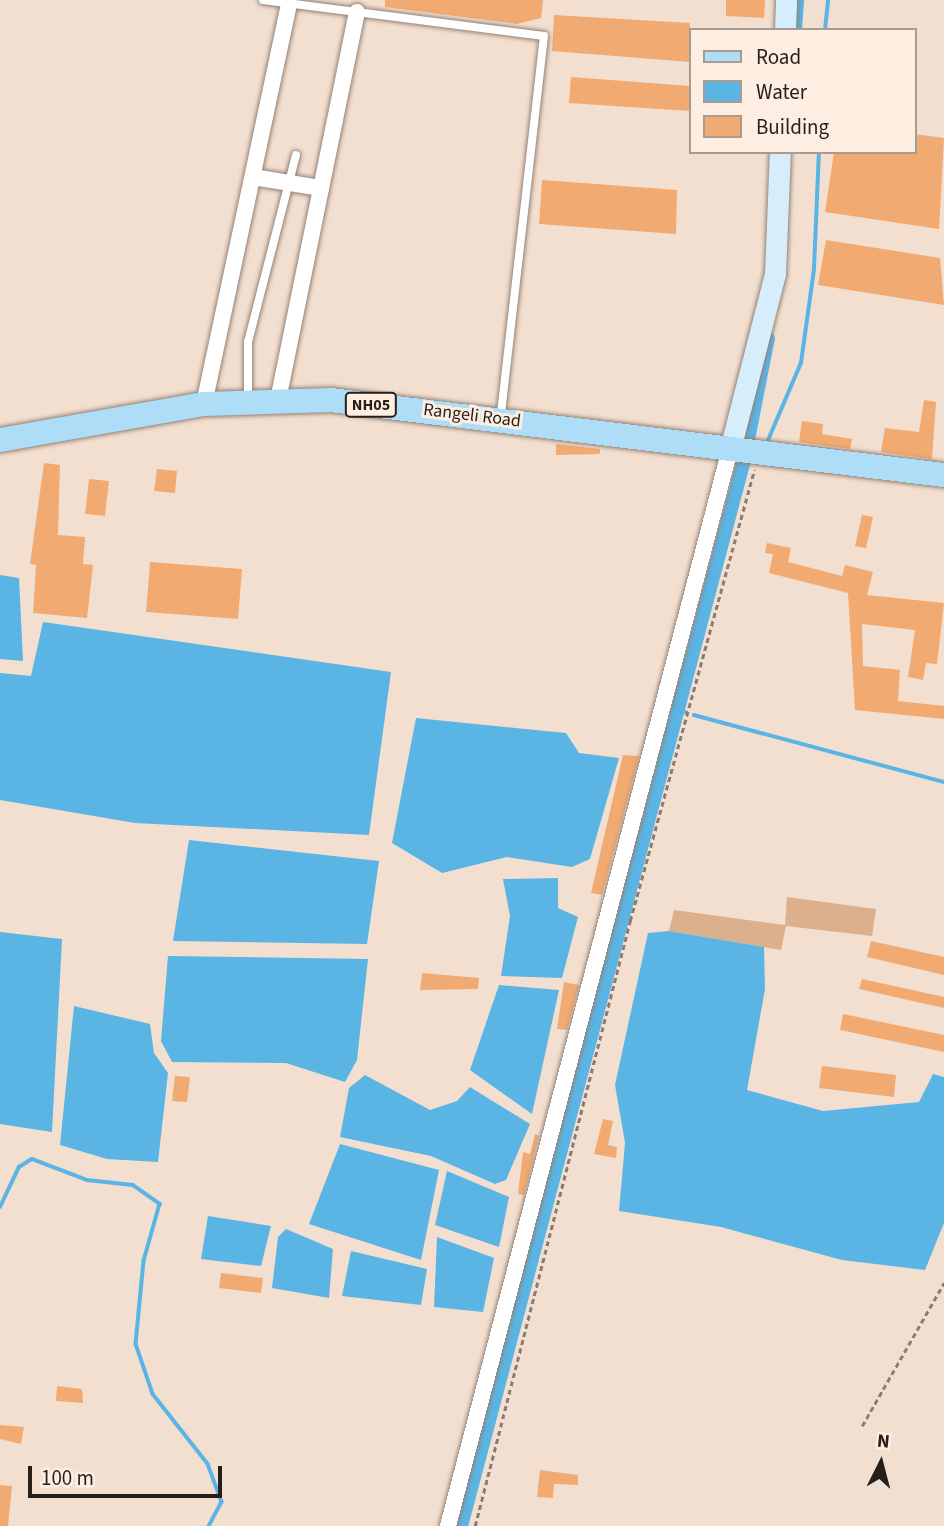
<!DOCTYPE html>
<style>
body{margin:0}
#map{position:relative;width:944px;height:1526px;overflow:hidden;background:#f3dfd0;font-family:"Source Sans 3",sans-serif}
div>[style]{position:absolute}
.green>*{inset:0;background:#dcaf8d}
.water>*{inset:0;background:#5ab4e4}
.stream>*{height:3.5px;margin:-1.75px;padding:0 1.75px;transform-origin:1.75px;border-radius:1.75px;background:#5ab4e4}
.canal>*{height:14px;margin:-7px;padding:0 7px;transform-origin:7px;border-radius:7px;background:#5ab4e4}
.building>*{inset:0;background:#f1aa71}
.path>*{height:2.5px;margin-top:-1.25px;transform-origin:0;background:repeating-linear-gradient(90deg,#897c72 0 5px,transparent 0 8.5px)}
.roads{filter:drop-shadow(0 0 2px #948275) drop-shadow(0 0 2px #948275)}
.lane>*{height:8px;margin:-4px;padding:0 4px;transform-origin:4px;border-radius:4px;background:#fff}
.street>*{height:16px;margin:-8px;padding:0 8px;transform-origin:8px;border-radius:8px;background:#fff}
.secondary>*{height:21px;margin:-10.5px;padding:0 10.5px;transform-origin:10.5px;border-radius:10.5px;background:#d6eefb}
.primary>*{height:24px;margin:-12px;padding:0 12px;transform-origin:12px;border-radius:12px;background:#adddf7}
span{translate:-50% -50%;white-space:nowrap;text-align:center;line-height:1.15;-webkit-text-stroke:6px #feede1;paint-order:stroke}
.shield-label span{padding:2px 5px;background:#feede1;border:2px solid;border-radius:5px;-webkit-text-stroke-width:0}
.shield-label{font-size:16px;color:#261f19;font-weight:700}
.street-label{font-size:18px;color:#261f19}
.legend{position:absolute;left:689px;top:28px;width:228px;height:126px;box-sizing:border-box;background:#feede1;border:2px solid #a89b91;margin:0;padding:9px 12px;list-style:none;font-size:21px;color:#261f19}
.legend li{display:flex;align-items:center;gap:14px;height:35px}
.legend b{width:35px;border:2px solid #a89b91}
.north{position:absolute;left:846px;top:1428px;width:70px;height:70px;-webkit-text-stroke:5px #feede1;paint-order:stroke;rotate:6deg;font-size:19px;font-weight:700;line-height:28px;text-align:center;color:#261f19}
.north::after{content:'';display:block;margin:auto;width:24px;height:32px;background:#261f19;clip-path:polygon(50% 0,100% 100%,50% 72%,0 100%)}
.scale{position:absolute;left:28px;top:1466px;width:194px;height:32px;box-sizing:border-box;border:4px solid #261f19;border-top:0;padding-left:9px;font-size:21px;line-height:24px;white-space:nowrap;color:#261f19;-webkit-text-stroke:5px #feede1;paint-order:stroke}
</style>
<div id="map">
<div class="green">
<div style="clip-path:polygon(787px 897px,876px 909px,872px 936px,786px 926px,781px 950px,669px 931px,674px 910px,785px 925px)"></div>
</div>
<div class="water">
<div style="clip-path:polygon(0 575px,19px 578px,23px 661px,0 659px)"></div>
<div style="clip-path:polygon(43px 622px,391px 672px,369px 835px,135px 823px,0 800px,0 673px,31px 676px)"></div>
<div style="clip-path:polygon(416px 718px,566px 733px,579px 753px,619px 758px,590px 859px,572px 867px,507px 857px,442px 873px,392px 843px)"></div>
<div style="clip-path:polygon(189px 840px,379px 861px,367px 944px,173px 941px)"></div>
<div style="clip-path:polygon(558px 878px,558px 908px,578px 917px,562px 978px,501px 976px,510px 916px,503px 879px)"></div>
<div style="clip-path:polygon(669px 931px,764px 947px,765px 989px,747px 1090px,823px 1111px,919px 1102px,933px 1074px,944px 1077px,944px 1223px,925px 1270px,842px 1260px,721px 1227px,619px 1211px,625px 1143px,615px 1085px,648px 933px)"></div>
<div style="clip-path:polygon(0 932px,62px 939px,52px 1132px,0 1124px)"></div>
<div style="clip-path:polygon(168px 956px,368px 959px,357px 1060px,345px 1082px,286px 1063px,172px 1062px,161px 1041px)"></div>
<div style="clip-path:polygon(499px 985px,559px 990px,532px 1114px,470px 1070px)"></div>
<div style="clip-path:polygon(74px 1006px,150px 1024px,154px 1053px,168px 1073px,158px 1162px,107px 1159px,60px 1145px)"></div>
<div style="clip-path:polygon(365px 1075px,430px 1110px,457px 1101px,470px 1087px,530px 1124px,506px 1180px,495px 1184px,431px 1156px,340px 1137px,349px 1088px)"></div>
<div style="clip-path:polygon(340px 1144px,439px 1170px,421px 1260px,309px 1224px)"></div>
<div style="clip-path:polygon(447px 1171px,509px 1197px,499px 1247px,435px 1225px)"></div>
<div style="clip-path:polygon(208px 1216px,271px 1226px,261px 1266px,201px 1259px)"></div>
<div style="clip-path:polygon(286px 1229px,333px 1249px,329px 1298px,272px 1288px,278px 1237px)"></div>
<div style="clip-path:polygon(437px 1237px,494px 1258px,483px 1312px,434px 1307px)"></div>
<div style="clip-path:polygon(351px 1251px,427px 1269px,421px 1305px,342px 1296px)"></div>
</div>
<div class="stream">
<div style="left:825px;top:30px;width:30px;rotate:-84deg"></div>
<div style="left:766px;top:445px;width:89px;rotate:-66.9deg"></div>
<div style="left:801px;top:363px;width:95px;rotate:-82.1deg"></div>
<div style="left:814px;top:269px;width:117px;rotate:-87.6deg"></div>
<div style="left:675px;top:711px;width:10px;rotate:6deg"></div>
<div style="left:694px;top:715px;width:259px;rotate:15deg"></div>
<div style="left:0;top:1207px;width:44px;rotate:-64.6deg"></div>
<div style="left:19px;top:1167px;width:15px;rotate:-32deg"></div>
<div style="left:32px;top:1159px;width:59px;rotate:20.9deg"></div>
<div style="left:87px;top:1180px;width:46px;rotate:6.2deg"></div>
<div style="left:133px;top:1185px;width:33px;rotate:35deg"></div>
<div style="left:160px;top:1204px;width:59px;rotate:105.7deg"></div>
<div style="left:144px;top:1261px;width:83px;rotate:95.5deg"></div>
<div style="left:136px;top:1344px;width:53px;rotate:71.2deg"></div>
<div style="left:153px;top:1394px;width:89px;rotate:51.8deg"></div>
<div style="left:208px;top:1464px;width:40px;rotate:69.8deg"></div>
<div style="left:222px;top:1502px;width:27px;rotate:118deg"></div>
</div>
<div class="canal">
<div style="left:795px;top:30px;width:30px;rotate:-86deg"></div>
<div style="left:461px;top:1526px;width:1103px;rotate:-75.13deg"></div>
<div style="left:744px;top:460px;width:124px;rotate:-78.9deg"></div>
</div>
<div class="building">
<div style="clip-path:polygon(385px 0,543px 0,541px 18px,517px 24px,385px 7px)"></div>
<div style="clip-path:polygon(726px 0,765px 0,764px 18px,726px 16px)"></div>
<div style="clip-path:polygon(554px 15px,690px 23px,690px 62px,552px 51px)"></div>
<div style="clip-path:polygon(571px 77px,690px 86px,690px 111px,569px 103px)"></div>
<div style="clip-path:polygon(914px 134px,944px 138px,939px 229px,825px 212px,834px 152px,914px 152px)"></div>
<div style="clip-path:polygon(542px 180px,677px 190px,676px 234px,539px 224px)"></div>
<div style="clip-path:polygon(826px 240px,940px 258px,944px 305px,818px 285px)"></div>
<div style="clip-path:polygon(924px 400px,936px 402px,932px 459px,881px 452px,885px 428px,919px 432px)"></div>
<div style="clip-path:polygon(802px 421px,823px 424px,822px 434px,852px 439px,850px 449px,799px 442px)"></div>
<div style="clip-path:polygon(556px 444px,600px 449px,600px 454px,556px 455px)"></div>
<div style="clip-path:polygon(44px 463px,60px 465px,58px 535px,85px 537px,83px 564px,93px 565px,87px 618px,33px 613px,36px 565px,30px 564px)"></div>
<div style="clip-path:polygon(157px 469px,177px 471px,175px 493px,154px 491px)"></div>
<div style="clip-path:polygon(89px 479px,109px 481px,105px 516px,85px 514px)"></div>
<div style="clip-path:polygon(862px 515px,873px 517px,866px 548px,855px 546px)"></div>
<div style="clip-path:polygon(767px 543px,791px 548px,788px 562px,842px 576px,845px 565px,873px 572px,867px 595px,944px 603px,937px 664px,926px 663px,923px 680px,908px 677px,915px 630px,862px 624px,863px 666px,900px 670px,898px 701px,944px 706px,944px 719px,855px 710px,848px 593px,769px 573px,773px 554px,765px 553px)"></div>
<div style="clip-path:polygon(150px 562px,242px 569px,238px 619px,146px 612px)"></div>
<div style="clip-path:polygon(623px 755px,639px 756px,602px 895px,591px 893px)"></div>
<div style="clip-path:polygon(871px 941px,944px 957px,944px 975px,867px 957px)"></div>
<div style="clip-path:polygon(422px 973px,479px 978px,478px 989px,420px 990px)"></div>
<div style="clip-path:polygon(862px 979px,944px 997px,944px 1008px,859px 989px)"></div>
<div style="clip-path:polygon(564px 982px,579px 985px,567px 1030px,557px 1029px)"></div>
<div style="clip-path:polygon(843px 1014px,944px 1035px,944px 1052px,840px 1030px)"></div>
<div style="clip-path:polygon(822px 1066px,896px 1075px,894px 1097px,819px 1088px)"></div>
<div style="clip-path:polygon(175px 1076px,190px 1077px,187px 1102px,172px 1101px)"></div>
<div style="clip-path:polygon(603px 1119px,613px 1121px,608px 1145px,617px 1147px,616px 1158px,594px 1154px)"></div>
<div style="clip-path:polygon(535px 1134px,539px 1136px,524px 1195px,518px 1194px,523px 1152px,530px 1154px)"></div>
<div style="clip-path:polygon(221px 1273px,263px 1278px,261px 1293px,219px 1288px)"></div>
<div style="clip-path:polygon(57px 1386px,82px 1389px,83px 1403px,56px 1401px)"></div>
<div style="clip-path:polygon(0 1425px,24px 1427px,21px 1444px,0 1439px)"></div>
<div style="clip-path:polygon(540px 1470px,578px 1475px,578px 1485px,554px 1484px,553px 1498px,537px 1497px)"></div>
<div style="clip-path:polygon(0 1485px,12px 1486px,8px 1526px,0 1526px)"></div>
</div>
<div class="path">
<div style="left:862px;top:1426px;width:165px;rotate:-60.2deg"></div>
<div style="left:475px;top:1526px;width:625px;rotate:-75.63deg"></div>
<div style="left:630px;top:921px;width:468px;rotate:-74.6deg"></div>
</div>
<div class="roads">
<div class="lane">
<div style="left:263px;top:0;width:283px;rotate:7.3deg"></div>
<div style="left:544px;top:36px;width:382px;rotate:96.5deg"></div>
<div style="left:248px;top:400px;width:58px;rotate:-90deg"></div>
<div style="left:248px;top:342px;width:193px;rotate:-75.6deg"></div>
</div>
<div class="street">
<div style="left:253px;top:177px;width:69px;rotate:9.2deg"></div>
<div style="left:278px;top:400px;width:396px;rotate:-78.5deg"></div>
<div style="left:204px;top:404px;width:410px;rotate:-78deg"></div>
<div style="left:448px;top:1526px;width:1113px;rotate:-75.33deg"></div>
</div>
<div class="secondary">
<div style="left:785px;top:30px;width:30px;rotate:-88deg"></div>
<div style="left:730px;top:449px;width:181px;rotate:-75.6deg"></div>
<div style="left:775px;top:274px;width:122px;rotate:-87.7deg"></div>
</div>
<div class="primary">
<div style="left:0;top:440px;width:207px;rotate:-10deg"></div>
<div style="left:204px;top:404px;width:127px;rotate:-1.8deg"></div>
<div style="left:331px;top:400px;width:618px;rotate:6.98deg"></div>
</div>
</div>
<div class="shield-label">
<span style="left:371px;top:405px">NH05</span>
</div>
<div class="street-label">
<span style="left:472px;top:416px;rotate:7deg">Rangeli Road</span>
</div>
<ul class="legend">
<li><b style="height:9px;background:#adddf7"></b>Road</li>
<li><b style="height:19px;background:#5ab4e4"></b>Water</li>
<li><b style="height:19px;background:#f1aa71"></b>Building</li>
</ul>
<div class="north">N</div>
<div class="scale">100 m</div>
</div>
